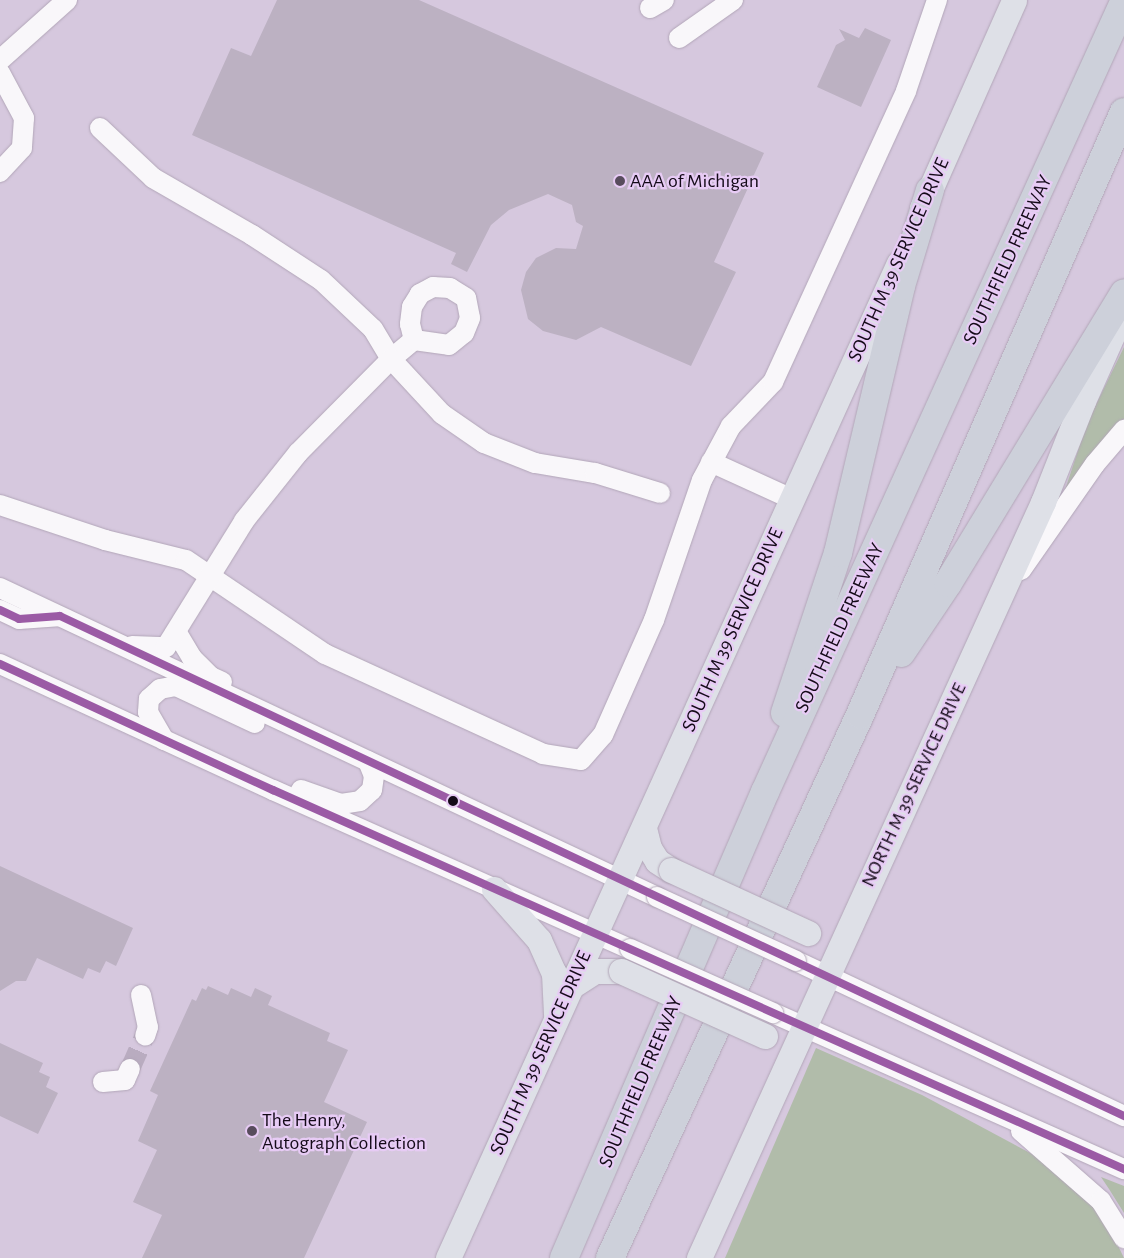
<!DOCTYPE html>
<style>
body{margin:0}
#map{position:relative;width:1124px;height:1258px;overflow:hidden;background:#d6c8de;font-family:"Alegreya Sans",sans-serif}
div>[style]{position:absolute}
.green>*{inset:0;background:#b1bcaa}
.building>*{inset:0;background:#bcb1c2}
.minor-tunnel>*{height:20px;margin-top:-10px;transform-origin:0;background:repeating-linear-gradient(90deg,#b9acc0 0 20px,transparent 0 30px)}
.roads{filter:drop-shadow(0 0 1px #b2a6b8) drop-shadow(0 0 1px #b2a6b8)}
.minor>*{height:20px;margin:-10px;padding:0 10px;transform-origin:10px;border-radius:10px;background:#f9f7fa}
.major>*{height:25px;margin:-12.5px;padding:0 12.5px;transform-origin:12.5px;border-radius:12.5px;background:#dee0e7}
.highway>*{height:28px;margin:-14px;padding:0 14px;transform-origin:14px;border-radius:14px;background:#cdd0da}
.bridges{filter:drop-shadow(0 0 1px #b2a6b8) drop-shadow(0 0 1px #b2a6b8)}
.minor-bridge>*{height:20px;margin:-10px;padding:0 10px;transform-origin:10px;border-radius:10px;background:#f9f7fa}
.major-bridge>*{height:25px;margin:-12.5px;padding:0 12.5px;transform-origin:12.5px;border-radius:12.5px;background:#dee0e7}
.bus-1>*{height:8px;margin:-4px;padding:0 4px;transform-origin:4px;border-radius:4px;background:#9b5ba5}
.dots>*{width:14px;height:14px;translate:-50% -50%;box-sizing:border-box;border:2px solid #e7cbf5;border-radius:50%}
span{translate:-50% -50%;white-space:nowrap;text-align:center;line-height:1.15;-webkit-text-stroke:4.5px #e7cbf5;paint-order:stroke}
.poi-label{font-size:20px;color:#140a18}
.left{translate:0 -50%;text-align:left}
.street-label{font-size:20px;color:#140a18}
</style>
<div id="map">
<div class="green">
<div style="clip-path:polygon(1124px 347px,1124px 419px,1061px 502px,1087px 423px)"></div>
<div style="clip-path:polygon(816px 1048px,922px 1095px,1032px 1154px,1074px 1184px,1107px 1223px,1124px 1258px,725px 1258px)"></div>
<div style="clip-path:polygon(1101px 1177px,1124px 1186px,1124px 1213px,1109px 1189px)"></div>
</div>
<div class="building">
<div style="clip-path:polygon(277px 0,419px 0,764px 153px,714px 262px,736px 272px,691px 366px,601px 327px,576px 340px,543px 331px,528px 319px,521px 290px,526px 272px,536px 258px,556px 248px,576px 249px,583px 226px,576px 222px,572px 205px,548px 194px,509px 210px,491px 225px,467px 272px,451px 264px,456px 253px,192px 135px,231px 48px,251px 56px)"></div>
<div style="clip-path:polygon(865px 28px,891px 40px,861px 107px,817px 87px,836px 45px,845px 40px,839px 29px,859px 38px)"></div>
<div style="clip-path:polygon(0 866px,133px 928px,116px 966px,106px 961px,100px 973px,88px 968px,83px 979px,37px 958px,26px 981px,16px 981px,0 991px)"></div>
<div style="clip-path:polygon(208px 986px,228px 995px,231px 988px,251px 997px,255px 988px,272px 996px,268px 1005px,330px 1033px,327px 1041px,348px 1050px,324px 1102px,367px 1122px,304px 1258px,142px 1258px,162px 1215px,133px 1202px,157px 1150px,138px 1141px,158px 1095px,150px 1091px,192px 999px,196px 1001px,202px 988px,206px 990px)"></div>
<div style="clip-path:polygon(0 1043px,43px 1063px,39px 1072px,50px 1077px,46px 1087px,58px 1093px,38px 1134px,0 1116px)"></div>
</div>
<div class="minor-tunnel">
<div style="left:130px;top:1069px;width:36px;rotate:-66deg"></div>
</div>
<div class="roads">
<div class="minor">
<div style="left:650px;top:8px;width:16px;rotate:-30deg"></div>
<div style="left:679px;top:38px;width:66px;rotate:-35.1deg"></div>
<div style="left:0;top:60px;width:90px;rotate:-41.8deg"></div>
<div style="left:0;top:73px;width:51px;rotate:61.9deg"></div>
<div style="left:24px;top:118px;width:30px;rotate:94deg"></div>
<div style="left:22px;top:148px;width:33px;rotate:133deg"></div>
<div style="left:100px;top:128px;width:73px;rotate:43.3deg"></div>
<div style="left:153px;top:178px;width:114px;rotate:29.9deg"></div>
<div style="left:252px;top:235px;width:82px;rotate:33.1deg"></div>
<div style="left:321px;top:280px;width:71px;rotate:43.3deg"></div>
<div style="left:373px;top:329px;width:35px;rotate:59deg"></div>
<div style="left:391px;top:359px;width:30px;rotate:-40deg"></div>
<div style="left:414px;top:340px;width:35px;rotate:8deg"></div>
<div style="left:449px;top:345px;width:19px;rotate:-39deg"></div>
<div style="left:464px;top:333px;width:16px;rotate:-68deg"></div>
<div style="left:470px;top:318px;width:20px;rotate:-101deg"></div>
<div style="left:466px;top:298px;width:19px;rotate:-148deg"></div>
<div style="left:450px;top:288px;width:17px;rotate:-177deg"></div>
<div style="left:433px;top:287px;width:15px;rotate:152deg"></div>
<div style="left:420px;top:294px;width:15px;rotate:122deg"></div>
<div style="left:412px;top:307px;width:17px;rotate:97deg"></div>
<div style="left:410px;top:324px;width:16px;rotate:76deg"></div>
<div style="left:711px;top:462px;width:89px;rotate:24.6deg"></div>
<div style="left:0;top:505px;width:111px;rotate:18.4deg"></div>
<div style="left:105px;top:540px;width:83px;rotate:13.9deg"></div>
<div style="left:186px;top:560px;width:168px;rotate:34.1deg"></div>
<div style="left:325px;top:654px;width:240px;rotate:24.6deg"></div>
<div style="left:543px;top:754px;width:38px;rotate:9deg"></div>
<div style="left:581px;top:760px;width:33px;rotate:-49deg"></div>
<div style="left:603px;top:735px;width:126px;rotate:-66.1deg"></div>
<div style="left:654px;top:620px;width:148px;rotate:-71.1deg"></div>
<div style="left:702px;top:480px;width:61px;rotate:-61.8deg"></div>
<div style="left:731px;top:426px;width:61px;rotate:-46.3deg"></div>
<div style="left:773px;top:382px;width:320px;rotate:-65.4deg"></div>
<div style="left:906px;top:91px;width:96px;rotate:-71.2deg"></div>
<div style="left:1021px;top:570px;width:129px;rotate:-55.1deg"></div>
<div style="left:1095px;top:464px;width:45px;rotate:-49.5deg"></div>
<div style="left:0;top:588px;width:726px;rotate:25.19deg"></div>
<div style="left:0;top:610px;width:21px;rotate:25deg"></div>
<div style="left:19px;top:619px;width:39px;rotate:-4deg"></div>
<div style="left:177px;top:633px;width:29px;rotate:59deg"></div>
<div style="left:192px;top:658px;width:27px;rotate:45deg"></div>
<div style="left:211px;top:677px;width:12px;rotate:24deg"></div>
<div style="left:132px;top:646px;width:34px;rotate:2deg"></div>
<div style="left:166px;top:647px;width:148px;rotate:-58.2deg"></div>
<div style="left:244px;top:521px;width:87px;rotate:-51.5deg"></div>
<div style="left:298px;top:453px;width:132px;rotate:-45.3deg"></div>
<div style="left:391px;top:359px;width:75px;rotate:47.2deg"></div>
<div style="left:442px;top:414px;width:51px;rotate:34.6deg"></div>
<div style="left:484px;top:443px;width:55px;rotate:21.4deg"></div>
<div style="left:535px;top:463px;width:61px;rotate:9.5deg"></div>
<div style="left:595px;top:473px;width:68px;rotate:17.1deg"></div>
<div style="left:0;top:664px;width:301px;rotate:24.8deg"></div>
<div style="left:273px;top:790px;width:391px;rotate:24deg"></div>
<div style="left:164px;top:740px;width:32px;rotate:-120deg"></div>
<div style="left:148px;top:712px;width:13px;rotate:-86deg"></div>
<div style="left:149px;top:699px;width:15px;rotate:-42deg"></div>
<div style="left:160px;top:689px;width:16px;rotate:-11deg"></div>
<div style="left:176px;top:686px;width:87px;rotate:25.1deg"></div>
<div style="left:301px;top:790px;width:42px;rotate:19.3deg"></div>
<div style="left:341px;top:804px;width:19px;rotate:-9deg"></div>
<div style="left:360px;top:801px;width:16px;rotate:-43deg"></div>
<div style="left:372px;top:790px;width:14px;rotate:-82deg"></div>
<div style="left:374px;top:776px;width:16px;rotate:-112deg"></div>
<div style="left:796px;top:961px;width:363px;rotate:25.3deg"></div>
<div style="left:141px;top:995px;width:33px;rotate:78deg"></div>
<div style="left:148px;top:1027px;width:9px;rotate:108deg"></div>
<div style="left:773px;top:1013px;width:384px;rotate:24deg"></div>
<div style="left:103px;top:1082px;width:22px;rotate:-5deg"></div>
<div style="left:125px;top:1080px;width:12px;rotate:-66deg"></div>
<div style="left:1021px;top:1131px;width:106px;rotate:41.2deg"></div>
<div style="left:1101px;top:1201px;width:44px;rotate:58.1deg"></div>
</div>
<div class="major">
<div style="left:922px;top:208px;width:227px;rotate:-66.1deg"></div>
<div style="left:644px;top:828px;width:21px;rotate:76deg"></div>
<div style="left:649px;top:848px;width:15px;rotate:58deg"></div>
<div style="left:657px;top:861px;width:17px;rotate:33deg"></div>
<div style="left:494px;top:889px;width:68px;rotate:48.6deg"></div>
<div style="left:539px;top:940px;width:36px;rotate:66deg"></div>
<div style="left:554px;top:973px;width:41px;rotate:87.2deg"></div>
<div style="left:570px;top:987px;width:30px;rotate:-33deg"></div>
<div style="left:595px;top:971px;width:26px"></div>
<div style="left:448px;top:1258px;width:1092px;rotate:-65.62deg"></div>
<div style="left:699px;top:1258px;width:831px;rotate:-65.53deg"></div>
<div style="left:1043px;top:502px;width:109px;rotate:-68.4deg"></div>
<div style="left:1083px;top:401px;width:91px;rotate:-66deg"></div>
</div>
<div class="highway">
<div style="left:901px;top:653px;width:84px;rotate:-56.1deg"></div>
<div style="left:948px;top:583px;width:339px;rotate:-58.7deg"></div>
<div style="left:785px;top:713px;width:169px;rotate:-71.7deg"></div>
<div style="left:838px;top:553px;width:274px;rotate:-76.7deg"></div>
<div style="left:901px;top:286px;width:100px;rotate:-73.2deg"></div>
<div style="left:564px;top:1258px;width:508px;rotate:-66.67deg"></div>
<div style="left:765px;top:792px;width:868px;rotate:-65.56deg"></div>
<div style="left:610px;top:1258px;width:598px;rotate:-65.28deg"></div>
<div style="left:860px;top:715px;width:658px;rotate:-66.36deg"></div>
</div>
</div>
<div class="bridges">
<div class="minor-bridge">
<div style="left:657px;top:897px;width:153px;rotate:24.7deg"></div>
<div style="left:630px;top:949px;width:157px;rotate:24.1deg"></div>
</div>
<div class="major-bridge">
<div style="left:671px;top:870px;width:151px;rotate:24.7deg"></div>
<div style="left:621px;top:971px;width:158px;rotate:24.3deg"></div>
</div>
</div>
<div class="bus-1">
<div style="left:0;top:610px;width:21px;rotate:25deg"></div>
<div style="left:19px;top:619px;width:41px;rotate:-4.2deg"></div>
<div style="left:60px;top:616px;width:1176px;rotate:25.17deg"></div>
<div style="left:0;top:664px;width:301px;rotate:24.8deg"></div>
<div style="left:273px;top:790px;width:932px;rotate:24.01deg"></div>
</div>
<div class="dots">
<div style="left:620px;top:181px;background:#584c5d"></div>
<div style="left:453px;top:801px;background:#140a18"></div>
<div style="left:252px;top:1131px;background:#584c5d"></div>
</div>
<div class="poi-label">
<span class="left" style="left:630px;top:181px">AAA of Michigan</span>
<span class="left" style="left:262px;top:1132px">The Henry,<br>Autograph Collection</span>
</div>
<div class="street-label">
<span style="left:899px;top:260px;rotate:-66deg">SOUTH M 39 SERVICE DRIVE</span>
<span style="left:1008px;top:260px;rotate:-65deg">SOUTHFIELD FREEWAY</span>
<span style="left:840px;top:628px;rotate:-65deg">SOUTHFIELD FREEWAY</span>
<span style="left:733px;top:630px;rotate:-66deg">SOUTH M 39 SERVICE DRIVE</span>
<span style="left:914px;top:785px;rotate:-65deg">NORTH M 39 SERVICE DRIVE</span>
<span style="left:541px;top:1053px;rotate:-66deg">SOUTH M 39 SERVICE DRIVE</span>
<span style="left:641px;top:1082px;rotate:-67deg">SOUTHFIELD FREEWAY</span>
</div>
</div>
